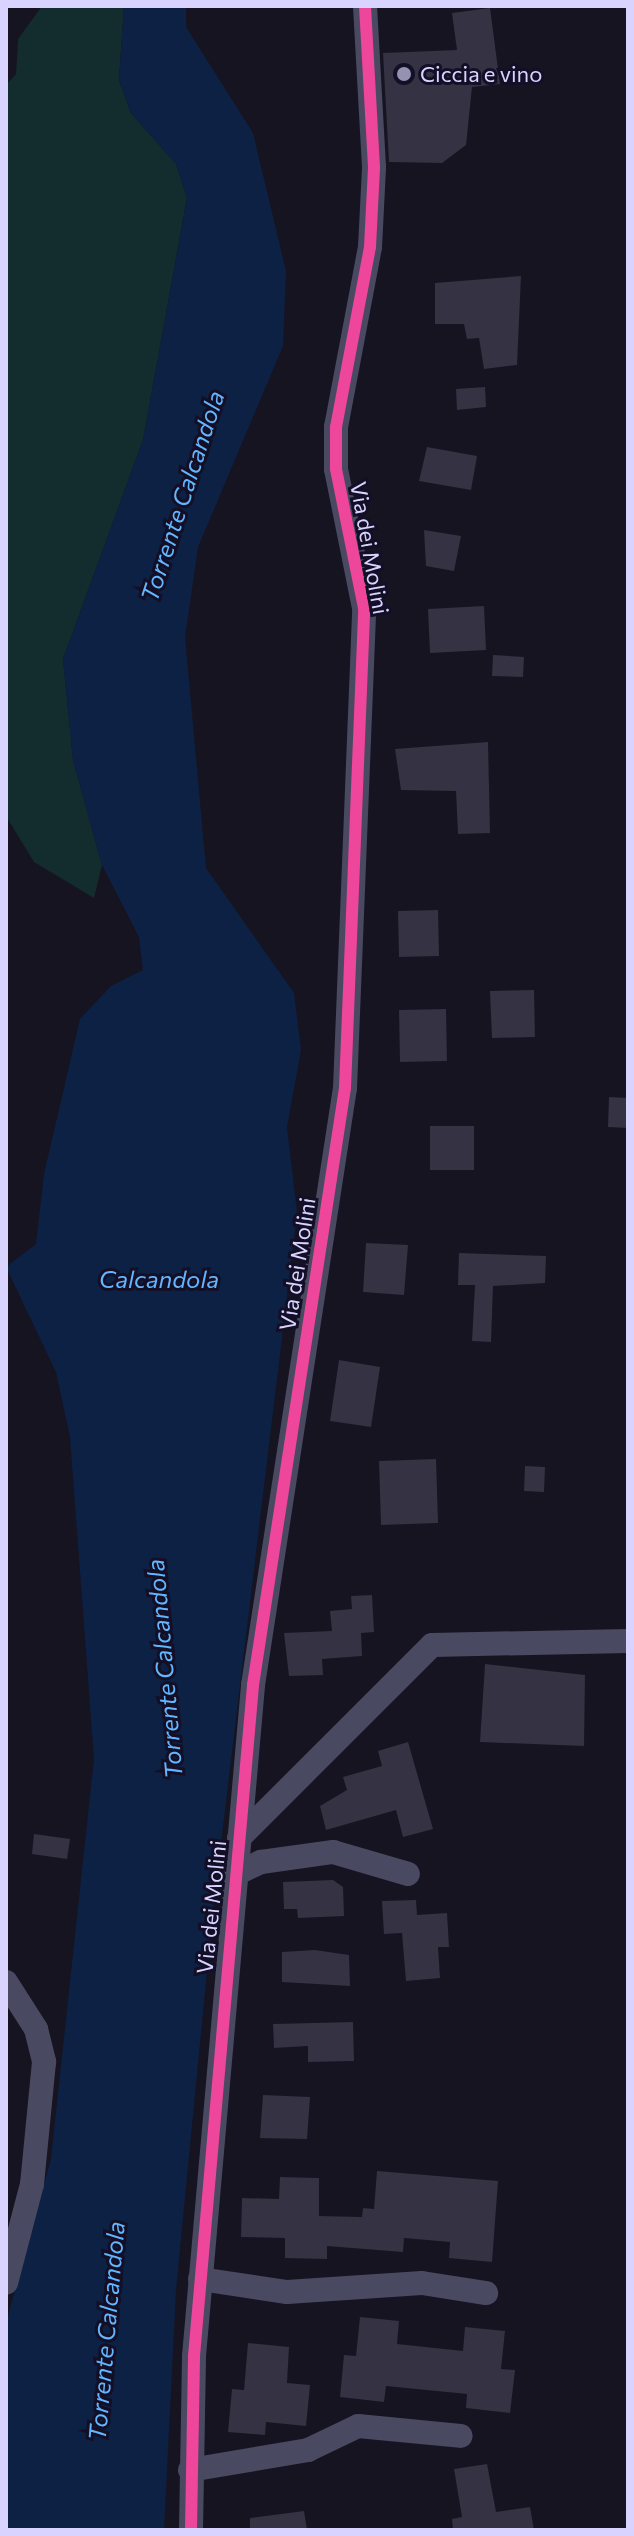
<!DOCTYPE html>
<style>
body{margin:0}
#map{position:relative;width:634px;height:2536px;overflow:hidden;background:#161421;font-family:Commissioner,sans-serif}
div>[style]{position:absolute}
.green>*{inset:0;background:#132c2d}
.water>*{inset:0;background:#0d2144}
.building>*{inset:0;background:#343243}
.minor>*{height:24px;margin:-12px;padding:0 12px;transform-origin:12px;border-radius:12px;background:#4a4962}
.cycleway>*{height:12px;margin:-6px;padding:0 6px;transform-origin:6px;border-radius:6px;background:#ed469a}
.dots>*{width:22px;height:22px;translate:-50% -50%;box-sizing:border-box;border:4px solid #130f26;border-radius:50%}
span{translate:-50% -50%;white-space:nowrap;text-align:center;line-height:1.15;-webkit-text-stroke:6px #130f26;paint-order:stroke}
.poi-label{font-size:22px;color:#d9d4ff}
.left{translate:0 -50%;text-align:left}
.street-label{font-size:22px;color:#d9d4ff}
.water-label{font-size:24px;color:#62b6ff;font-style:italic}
.frame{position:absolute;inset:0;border:8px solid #d9d4ff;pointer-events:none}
</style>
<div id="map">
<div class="green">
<div style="clip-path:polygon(42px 6px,124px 6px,119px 80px,131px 113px,176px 164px,187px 198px,143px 440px,63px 659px,73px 760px,102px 865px,94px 898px,34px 862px,6px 816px,6px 85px,16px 74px,18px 39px)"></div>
</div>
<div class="water">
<div style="clip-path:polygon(124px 6px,186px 6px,186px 27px,253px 133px,286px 271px,283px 346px,198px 547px,185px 637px,206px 868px,294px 993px,301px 1050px,287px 1127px,297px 1213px,213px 1909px,176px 2290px,164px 2530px,6px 2530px,6px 2323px,51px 2159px,94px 1759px,70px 1437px,56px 1372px,6px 1267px,36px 1244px,44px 1174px,80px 1019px,111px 986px,143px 970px,139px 937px,102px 865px,73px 760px,63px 659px,143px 440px,187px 198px,176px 164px,131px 113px,119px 80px)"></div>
</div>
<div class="building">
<div style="clip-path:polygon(490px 8px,500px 84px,472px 87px,466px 145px,442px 163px,389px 162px,383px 53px,457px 50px,452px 13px)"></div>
<div style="clip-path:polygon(521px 276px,517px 365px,484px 369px,479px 338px,467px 339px,464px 324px,435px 324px,435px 283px)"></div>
<div style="clip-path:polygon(485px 387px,486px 407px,457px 410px,456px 389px)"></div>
<div style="clip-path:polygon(427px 447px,477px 456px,471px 490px,419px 481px)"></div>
<div style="clip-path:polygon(424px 530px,461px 536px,454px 571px,426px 566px)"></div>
<div style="clip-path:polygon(484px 606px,486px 650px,430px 653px,428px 609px)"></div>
<div style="clip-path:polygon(493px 655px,524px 657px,523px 677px,492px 676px)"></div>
<div style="clip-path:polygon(488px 742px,490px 833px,458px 834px,456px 791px,401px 790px,395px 749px)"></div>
<div style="clip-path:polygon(438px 910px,439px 956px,399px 957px,398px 911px)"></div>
<div style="clip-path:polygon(534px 990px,535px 1037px,492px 1038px,490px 991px)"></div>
<div style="clip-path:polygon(446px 1009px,447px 1061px,400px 1062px,399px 1010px)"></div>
<div style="clip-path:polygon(609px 1097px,628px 1098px,628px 1128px,608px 1127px)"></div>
<div style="clip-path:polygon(430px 1126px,474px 1126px,474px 1170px,430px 1170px)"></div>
<div style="clip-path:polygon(366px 1243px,408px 1245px,404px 1295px,363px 1292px)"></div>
<div style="clip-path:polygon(459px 1253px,546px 1256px,545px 1283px,493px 1286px,491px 1342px,472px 1341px,475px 1285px,458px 1285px)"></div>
<div style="clip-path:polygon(339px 1360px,380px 1367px,371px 1427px,330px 1421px)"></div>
<div style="clip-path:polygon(436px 1459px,438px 1523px,381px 1525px,379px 1461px)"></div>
<div style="clip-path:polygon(525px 1466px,545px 1467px,544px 1492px,524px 1491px)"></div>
<div style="clip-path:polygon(372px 1595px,374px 1632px,361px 1633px,362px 1656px,322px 1659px,323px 1675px,289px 1676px,284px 1633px,332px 1631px,330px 1611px,352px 1609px,351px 1596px)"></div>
<div style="clip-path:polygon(485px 1664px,585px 1675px,584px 1746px,480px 1742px)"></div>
<div style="clip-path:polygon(408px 1742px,433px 1829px,403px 1837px,396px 1810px,326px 1830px,320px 1806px,347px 1790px,343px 1777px,382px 1766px,378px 1751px)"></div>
<div style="clip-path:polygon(34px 1834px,70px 1839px,67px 1859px,32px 1854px)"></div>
<div style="clip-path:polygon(333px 1880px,343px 1887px,344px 1916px,298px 1918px,297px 1909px,284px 1909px,283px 1882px)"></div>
<div style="clip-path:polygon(416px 1900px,417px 1915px,447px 1913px,449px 1947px,438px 1947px,440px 1978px,406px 1981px,402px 1933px,384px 1934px,382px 1901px)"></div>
<div style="clip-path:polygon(315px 1950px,349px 1955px,350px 1986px,282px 1982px,282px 1952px)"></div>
<div style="clip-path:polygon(353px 2022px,354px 2061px,308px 2062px,308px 2046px,274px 2048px,273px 2024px)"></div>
<div style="clip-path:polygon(263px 2095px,310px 2097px,307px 2139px,260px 2138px)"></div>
<div style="clip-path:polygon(377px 2171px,498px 2181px,492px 2262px,449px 2258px,450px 2242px,404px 2238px,403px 2252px,327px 2246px,327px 2259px,285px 2258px,285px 2238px,241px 2237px,242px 2198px,279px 2199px,280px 2177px,319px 2178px,319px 2216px,362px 2217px,363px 2208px,374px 2209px)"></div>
<div style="clip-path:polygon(360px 2317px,399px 2321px,397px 2344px,463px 2351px,465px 2327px,505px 2331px,501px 2369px,515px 2370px,510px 2413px,466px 2408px,467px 2394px,386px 2386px,384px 2402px,340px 2397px,344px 2355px,356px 2356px)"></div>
<div style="clip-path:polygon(248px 2343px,289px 2347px,287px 2383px,310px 2385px,306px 2426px,266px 2422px,265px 2435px,228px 2432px,232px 2389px,244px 2390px)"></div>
<div style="clip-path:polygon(487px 2464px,496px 2512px,530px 2507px,534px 2530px,453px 2530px,452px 2519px,462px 2517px,454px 2469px)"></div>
<div style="clip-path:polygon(304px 2511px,307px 2530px,250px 2530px,250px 2518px)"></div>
</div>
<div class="minor">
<div style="left:239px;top:1838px;width:273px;rotate:-45deg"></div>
<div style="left:432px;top:1645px;width:196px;rotate:-1.2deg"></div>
<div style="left:234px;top:1875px;width:30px;rotate:-26deg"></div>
<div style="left:261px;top:1862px;width:73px;rotate:-7.9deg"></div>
<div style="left:333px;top:1852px;width:78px;rotate:16.3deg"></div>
<div style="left:6px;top:1982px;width:56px;rotate:57.4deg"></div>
<div style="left:36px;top:2029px;width:34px;rotate:76deg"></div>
<div style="left:44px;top:2062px;width:123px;rotate:95.6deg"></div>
<div style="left:32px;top:2184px;width:102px;rotate:104.7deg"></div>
<div style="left:200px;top:2279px;width:88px;rotate:8.5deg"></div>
<div style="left:287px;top:2292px;width:135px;rotate:-3.8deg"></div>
<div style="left:422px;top:2283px;width:65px;rotate:8.9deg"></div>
<div style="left:190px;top:2470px;width:120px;rotate:-9.6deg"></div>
<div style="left:308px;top:2450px;width:55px;rotate:-25.6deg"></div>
<div style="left:358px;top:2426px;width:103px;rotate:5.5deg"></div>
<div style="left:191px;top:2530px;width:174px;rotate:-89deg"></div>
<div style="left:194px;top:2356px;width:674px;rotate:-84.97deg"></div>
<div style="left:253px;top:1685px;width:604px;rotate:-81.24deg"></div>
<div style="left:345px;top:1088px;width:480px;rotate:-87.7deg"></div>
<div style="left:364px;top:608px;width:142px;rotate:-101.4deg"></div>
<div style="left:336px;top:469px;width:42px;rotate:-90deg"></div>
<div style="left:336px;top:427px;width:183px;rotate:-79.3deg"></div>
<div style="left:370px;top:247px;width:80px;rotate:-87.1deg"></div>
<div style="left:374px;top:167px;width:161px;rotate:-93.2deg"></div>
</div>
<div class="cycleway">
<div style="left:191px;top:2530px;width:174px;rotate:-89deg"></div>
<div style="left:194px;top:2356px;width:674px;rotate:-84.97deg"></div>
<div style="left:253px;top:1685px;width:604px;rotate:-81.24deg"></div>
<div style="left:345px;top:1088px;width:480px;rotate:-87.7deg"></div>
<div style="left:364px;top:608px;width:142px;rotate:-101.4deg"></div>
<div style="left:336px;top:469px;width:42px;rotate:-90deg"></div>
<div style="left:336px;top:427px;width:183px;rotate:-79.3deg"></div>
<div style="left:370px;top:247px;width:80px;rotate:-87.1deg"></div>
<div style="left:374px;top:167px;width:161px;rotate:-93.2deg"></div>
</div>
<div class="dots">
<div style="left:404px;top:74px;background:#9591b1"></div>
</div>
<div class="poi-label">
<span class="left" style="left:420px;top:74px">Ciccia e vino</span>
</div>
<div class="street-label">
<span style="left:370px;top:548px;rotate:80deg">Via dei Molini</span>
<span style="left:297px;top:1264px;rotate:-81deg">Via dei Molini</span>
<span style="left:211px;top:1907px;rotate:-84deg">Via dei Molini</span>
</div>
<div class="water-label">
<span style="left:182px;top:496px;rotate:-72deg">Torrente Calcandola</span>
<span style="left:159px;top:1279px">Calcandola</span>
<span style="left:164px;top:1669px;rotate:-95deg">Torrente Calcandola</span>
<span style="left:106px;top:2331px;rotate:-85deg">Torrente Calcandola</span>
</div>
<div class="frame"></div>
</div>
